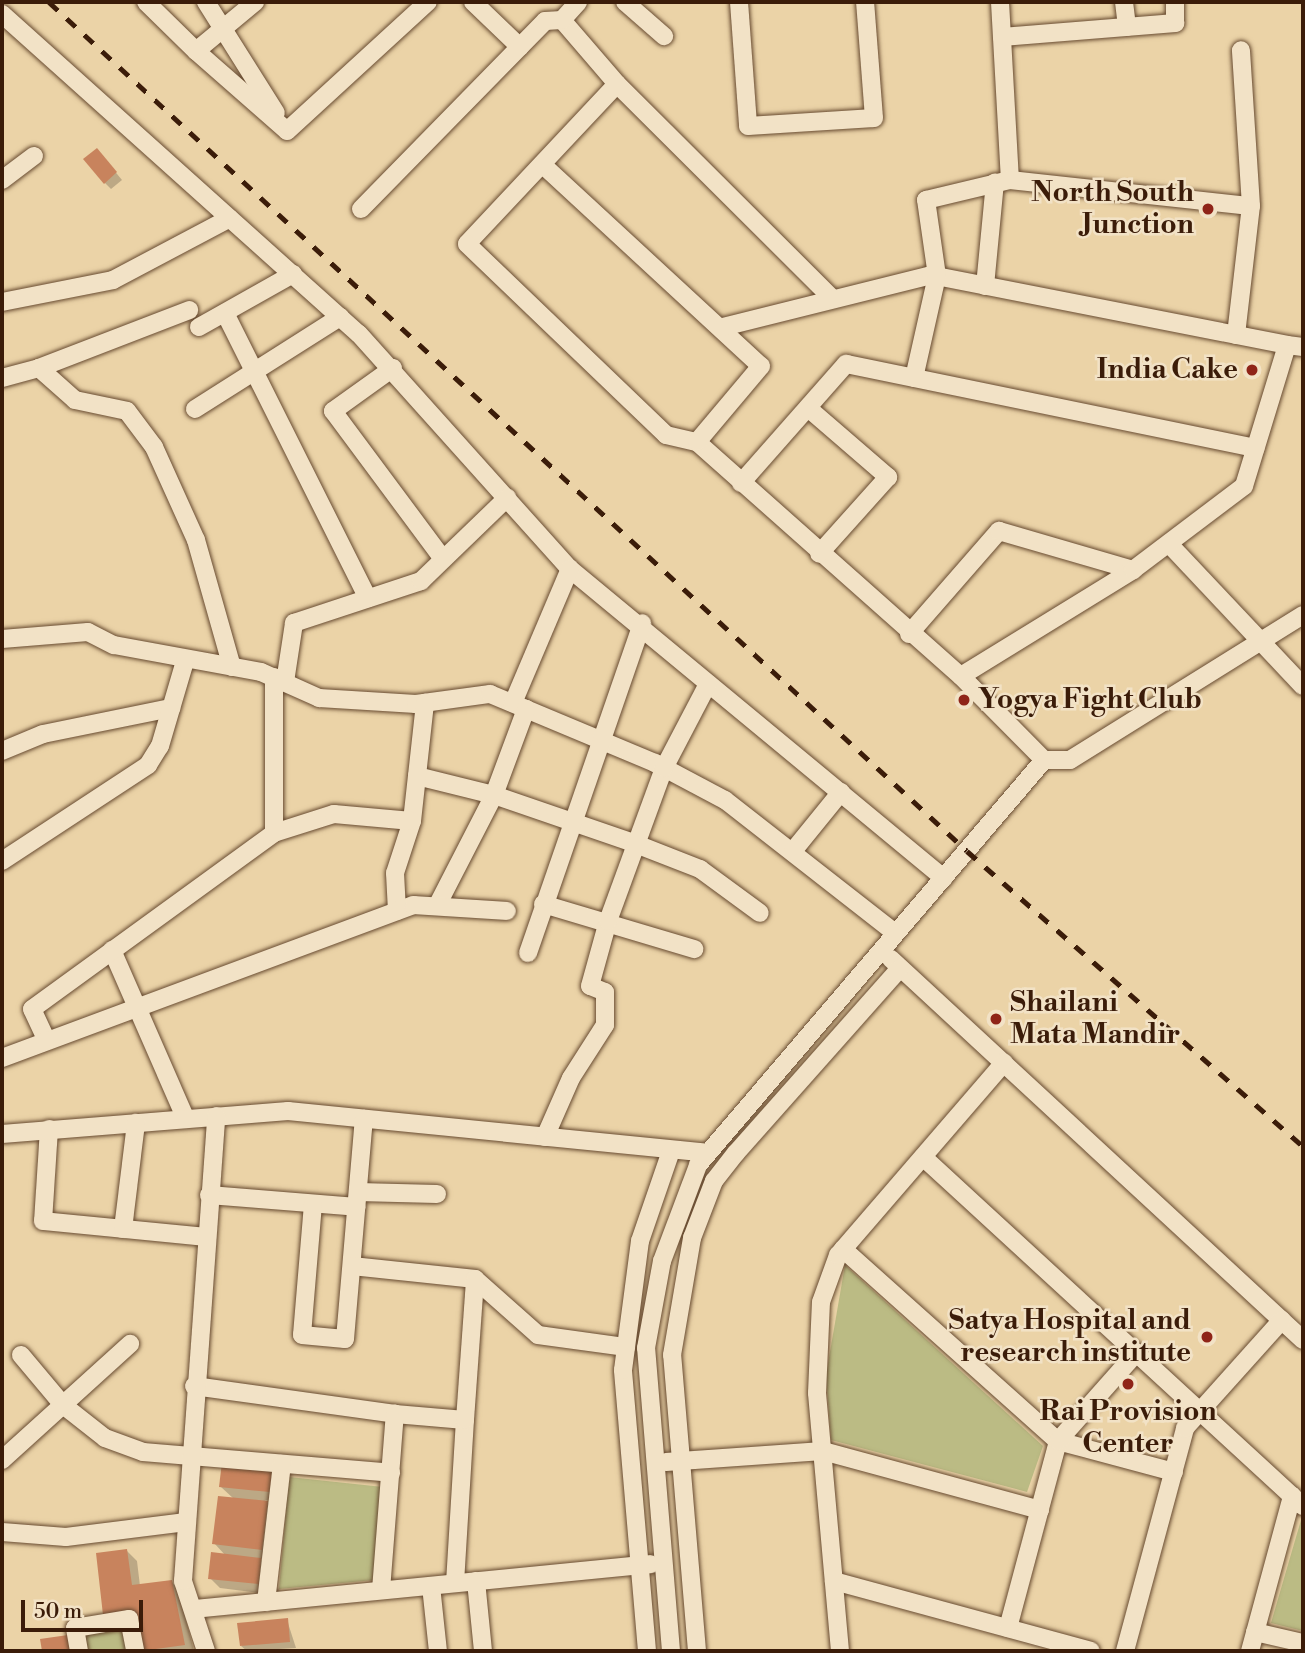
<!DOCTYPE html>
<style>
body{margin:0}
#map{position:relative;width:1305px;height:1653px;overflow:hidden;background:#ebd3a7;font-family:"Libre Bodoni",serif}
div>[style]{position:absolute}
.green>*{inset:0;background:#bbbb84}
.shadow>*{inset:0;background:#0003}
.building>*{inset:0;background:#c8835d}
.roads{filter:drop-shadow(0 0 2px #674a30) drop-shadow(0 0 2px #674a30)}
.street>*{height:18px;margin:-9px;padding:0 9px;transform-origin:9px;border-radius:9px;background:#f2e2c6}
.rail>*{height:5px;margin-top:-2.5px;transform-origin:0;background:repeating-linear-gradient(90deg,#3b1c09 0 12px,transparent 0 24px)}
.dots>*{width:19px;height:19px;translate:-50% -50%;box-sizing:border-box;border:4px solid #f2e2c6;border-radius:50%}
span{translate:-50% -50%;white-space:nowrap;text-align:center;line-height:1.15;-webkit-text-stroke:5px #f2e2c6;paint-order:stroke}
.poi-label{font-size:28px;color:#3b1c09;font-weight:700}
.right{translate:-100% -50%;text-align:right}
.left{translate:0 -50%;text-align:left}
.frame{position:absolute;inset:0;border:4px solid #3b1c09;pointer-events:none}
.scale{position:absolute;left:21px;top:1600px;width:122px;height:32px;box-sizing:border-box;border:4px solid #3b1c09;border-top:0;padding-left:9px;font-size:21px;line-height:24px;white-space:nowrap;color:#3b1c09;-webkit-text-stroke:5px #f2e2c6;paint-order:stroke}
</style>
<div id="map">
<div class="green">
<div style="clip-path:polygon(845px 1265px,1043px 1446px,1027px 1492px,831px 1440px,826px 1375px)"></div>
<div style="clip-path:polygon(289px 1477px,383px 1487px,374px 1580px,279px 1589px)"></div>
<div style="clip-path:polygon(1301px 1520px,1303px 1522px,1303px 1631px,1271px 1623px)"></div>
<div style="clip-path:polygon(127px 1623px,132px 1651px,83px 1651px,79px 1631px)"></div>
</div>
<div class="shadow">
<div style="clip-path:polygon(103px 157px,122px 180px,111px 189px,105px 183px)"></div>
<div style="clip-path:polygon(272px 1468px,280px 1502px,265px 1500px,278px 1513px,272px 1560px,259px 1558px,271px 1570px,269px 1594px,220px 1588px,210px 1578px,226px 1556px,214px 1543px,234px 1499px,221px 1487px)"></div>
<div style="clip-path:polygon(127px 1551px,137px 1561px,140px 1586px,172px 1582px,178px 1589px,194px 1651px,143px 1651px,139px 1622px,115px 1625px)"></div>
<div style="clip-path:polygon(287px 1620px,296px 1648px,247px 1651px,241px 1646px)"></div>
</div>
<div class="building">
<div style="clip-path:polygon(97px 148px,117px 172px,104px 184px,83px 159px)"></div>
<div style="clip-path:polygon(222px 1462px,273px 1466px,270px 1492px,219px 1487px)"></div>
<div style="clip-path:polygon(218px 1496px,268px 1501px,262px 1550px,212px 1544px)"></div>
<div style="clip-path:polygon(127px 1549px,132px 1585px,172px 1580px,185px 1645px,141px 1651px,135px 1612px,103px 1615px,96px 1553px)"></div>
<div style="clip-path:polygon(211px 1552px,261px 1558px,259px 1584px,208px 1579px)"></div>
<div style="clip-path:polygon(288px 1618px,290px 1642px,240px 1646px,237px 1623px)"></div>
<div style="clip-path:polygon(68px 1635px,71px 1651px,42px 1651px,40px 1639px)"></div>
</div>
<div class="roads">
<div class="street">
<div style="left:146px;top:2px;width:70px;rotate:44.4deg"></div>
<div style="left:196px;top:51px;width:77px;rotate:-39.7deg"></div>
<div style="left:206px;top:2px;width:131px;rotate:57.8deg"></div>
<div style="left:473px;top:2px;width:65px;rotate:43.8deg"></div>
<div style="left:625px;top:2px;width:52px;rotate:41.1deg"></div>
<div style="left:739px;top:2px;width:124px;rotate:85.8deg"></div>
<div style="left:748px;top:126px;width:126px;rotate:-3.6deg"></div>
<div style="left:874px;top:118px;width:116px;rotate:-94.4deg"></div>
<div style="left:1000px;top:2px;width:178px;rotate:86.8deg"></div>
<div style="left:1124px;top:2px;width:25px;rotate:83deg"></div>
<div style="left:2px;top:14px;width:479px;rotate:41.9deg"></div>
<div style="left:359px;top:334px;width:316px;rotate:48.1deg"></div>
<div style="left:570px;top:569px;width:485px;rotate:39.6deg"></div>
<div style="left:562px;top:20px;width:84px;rotate:49.3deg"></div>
<div style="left:617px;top:84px;width:302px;rotate:44.9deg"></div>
<div style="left:1002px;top:37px;width:174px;rotate:-4.6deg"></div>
<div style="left:1175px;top:23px;width:21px;rotate:-90deg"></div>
<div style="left:196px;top:51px;width:121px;rotate:41.3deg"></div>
<div style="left:287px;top:131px;width:191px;rotate:-42.5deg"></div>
<div style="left:617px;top:84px;width:219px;rotate:133.2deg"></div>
<div style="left:467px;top:244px;width:276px;rotate:43.8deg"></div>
<div style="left:666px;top:435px;width:32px;rotate:13deg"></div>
<div style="left:697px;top:442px;width:353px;rotate:41.6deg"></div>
<div style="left:544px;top:166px;width:295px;rotate:42.7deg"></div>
<div style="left:761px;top:366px;width:99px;rotate:130.1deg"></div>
<div style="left:2px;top:180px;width:40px;rotate:-37deg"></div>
<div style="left:361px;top:209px;width:263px;rotate:-45.6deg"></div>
<div style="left:545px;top:21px;width:17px;rotate:-3deg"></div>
<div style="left:562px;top:20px;width:24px;rotate:-48deg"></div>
<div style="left:985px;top:286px;width:104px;rotate:-84.5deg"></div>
<div style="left:2px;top:302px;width:113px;rotate:-11.2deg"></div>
<div style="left:113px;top:280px;width:132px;rotate:-27.9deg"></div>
<div style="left:225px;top:313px;width:319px;rotate:63.4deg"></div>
<div style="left:199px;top:327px;width:108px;rotate:-29.4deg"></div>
<div style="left:723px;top:327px;width:214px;rotate:-14deg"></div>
<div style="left:931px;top:275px;width:363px;rotate:11.1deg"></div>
<div style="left:1236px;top:335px;width:130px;rotate:-83.4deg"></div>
<div style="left:1251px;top:206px;width:156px;rotate:-93.7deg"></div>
<div style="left:39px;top:368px;width:161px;rotate:-21.1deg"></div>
<div style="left:393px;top:368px;width:74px;rotate:144.4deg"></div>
<div style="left:333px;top:411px;width:184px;rotate:53.4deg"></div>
<div style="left:2px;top:378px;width:38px;rotate:-15deg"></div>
<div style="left:39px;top:368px;width:48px;rotate:41.6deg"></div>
<div style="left:75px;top:400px;width:53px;rotate:11.9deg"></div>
<div style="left:127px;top:411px;width:45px;rotate:53.1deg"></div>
<div style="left:154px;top:447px;width:102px;rotate:65.7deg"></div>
<div style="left:196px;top:540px;width:132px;rotate:74.2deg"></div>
<div style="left:914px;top:378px;width:105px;rotate:-77.3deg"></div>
<div style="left:937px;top:276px;width:77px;rotate:-98.2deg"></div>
<div style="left:926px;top:200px;width:86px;rotate:-13.4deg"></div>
<div style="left:1010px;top:180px;width:242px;rotate:6.2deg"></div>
<div style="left:808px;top:408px;width:106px;rotate:40.8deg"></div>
<div style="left:888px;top:477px;width:103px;rotate:131.9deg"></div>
<div style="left:195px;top:409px;width:172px;rotate:-32.4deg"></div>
<div style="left:741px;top:483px;width:159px;rotate:-48.6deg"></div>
<div style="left:846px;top:364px;width:418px;rotate:11.6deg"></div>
<div style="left:1169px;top:544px;width:195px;rotate:46.7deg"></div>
<div style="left:909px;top:634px;width:137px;rotate:-48.9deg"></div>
<div style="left:999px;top:531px;width:140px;rotate:16.2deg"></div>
<div style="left:2px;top:639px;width:86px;rotate:-4.7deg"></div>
<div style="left:88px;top:632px;width:29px;rotate:27deg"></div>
<div style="left:114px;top:645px;width:149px;rotate:10.4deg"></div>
<div style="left:261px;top:672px;width:64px;rotate:24.1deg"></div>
<div style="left:319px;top:698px;width:97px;rotate:3.5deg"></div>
<div style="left:416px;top:704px;width:75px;rotate:-7.7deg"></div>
<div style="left:490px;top:694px;width:179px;rotate:22.7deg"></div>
<div style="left:655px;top:763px;width:79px;rotate:27.9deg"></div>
<div style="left:725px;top:800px;width:216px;rotate:38deg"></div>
<div style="left:285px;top:682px;width:60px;rotate:-81.3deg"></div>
<div style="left:294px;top:623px;width:134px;rotate:-18.3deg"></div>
<div style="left:421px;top:581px;width:120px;rotate:-44deg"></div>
<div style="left:513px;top:703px;width:146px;rotate:-67deg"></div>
<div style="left:2px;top:751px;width:44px;rotate:-22.5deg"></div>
<div style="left:43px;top:734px;width:131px;rotate:-11.5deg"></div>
<div style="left:1044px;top:760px;width:26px"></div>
<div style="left:1070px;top:760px;width:274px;rotate:-31.9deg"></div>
<div style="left:417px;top:776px;width:79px;rotate:13.9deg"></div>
<div style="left:494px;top:795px;width:150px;rotate:19deg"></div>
<div style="left:636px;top:844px;width:69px;rotate:21.3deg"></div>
<div style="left:700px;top:869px;width:74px;rotate:36.3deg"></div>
<div style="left:274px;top:833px;width:156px;rotate:-90deg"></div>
<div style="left:793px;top:851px;width:76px;rotate:-50.9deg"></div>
<div style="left:2px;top:861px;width:175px;rotate:-33.3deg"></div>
<div style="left:148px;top:765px;width:22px;rotate:-58deg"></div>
<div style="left:160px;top:746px;width:89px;rotate:-73.6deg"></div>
<div style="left:439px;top:902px;width:120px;rotate:-62.8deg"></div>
<div style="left:494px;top:795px;width:92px;rotate:-69.6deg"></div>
<div style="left:543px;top:904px;width:158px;rotate:16.6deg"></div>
<div style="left:397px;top:911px;width:38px;rotate:-93deg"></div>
<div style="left:395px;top:873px;width:55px;rotate:-71.9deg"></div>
<div style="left:412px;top:821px;width:119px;rotate:-83.7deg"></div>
<div style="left:112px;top:950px;width:184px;rotate:66.4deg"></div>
<div style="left:528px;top:953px;width:349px;rotate:-70.9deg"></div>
<div style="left:891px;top:959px;width:561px;rotate:42.76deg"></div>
<div style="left:46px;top:1039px;width:33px;rotate:-115deg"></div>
<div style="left:32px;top:1009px;width:299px;rotate:-36deg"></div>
<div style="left:274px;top:833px;width:63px;rotate:-17.6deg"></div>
<div style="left:334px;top:814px;width:78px;rotate:5.1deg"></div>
<div style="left:2px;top:1058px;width:439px;rotate:-20.4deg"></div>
<div style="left:414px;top:905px;width:93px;rotate:3.7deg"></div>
<div style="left:49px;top:1129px;width:92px;rotate:93.7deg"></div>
<div style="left:43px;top:1221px;width:163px;rotate:5.6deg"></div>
<div style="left:2px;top:1134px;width:287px;rotate:-4.6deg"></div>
<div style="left:288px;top:1111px;width:421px;rotate:5.7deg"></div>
<div style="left:545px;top:1137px;width:64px;rotate:-66.2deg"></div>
<div style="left:571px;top:1078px;width:63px;rotate:-57.3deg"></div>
<div style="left:605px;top:1025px;width:33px;rotate:-90deg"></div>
<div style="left:605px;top:992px;width:16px;rotate:-158deg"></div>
<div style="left:590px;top:986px;width:67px;rotate:-74.5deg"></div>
<div style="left:608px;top:921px;width:163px;rotate:-69.9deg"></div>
<div style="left:664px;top:768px;width:95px;rotate:-62.4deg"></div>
<div style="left:923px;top:1157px;width:516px;rotate:42.57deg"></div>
<div style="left:358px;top:1192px;width:79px;rotate:1.5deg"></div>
<div style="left:209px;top:1195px;width:148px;rotate:4.6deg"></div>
<div style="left:313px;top:1204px;width:131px;rotate:94.8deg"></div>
<div style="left:302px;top:1335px;width:43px;rotate:5.3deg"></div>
<div style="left:345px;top:1339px;width:221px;rotate:-85.1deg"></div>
<div style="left:123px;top:1229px;width:107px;rotate:-83deg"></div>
<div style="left:843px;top:1249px;width:288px;rotate:41.8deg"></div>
<div style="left:1058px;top:1441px;width:120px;rotate:15deg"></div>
<div style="left:352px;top:1266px;width:124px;rotate:6deg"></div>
<div style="left:475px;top:1279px;width:84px;rotate:41.6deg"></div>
<div style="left:538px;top:1335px;width:89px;rotate:7.8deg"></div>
<div style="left:21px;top:1355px;width:65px;rotate:50deg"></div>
<div style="left:63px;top:1405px;width:53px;rotate:38.2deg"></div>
<div style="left:105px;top:1438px;width:40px;rotate:20.2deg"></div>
<div style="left:143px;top:1452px;width:249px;rotate:4.8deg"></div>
<div style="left:194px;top:1386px;width:203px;rotate:7.9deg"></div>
<div style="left:2px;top:1460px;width:173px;rotate:-42.2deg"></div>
<div style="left:666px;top:1462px;width:157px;rotate:-4deg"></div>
<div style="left:823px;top:1451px;width:225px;rotate:15.2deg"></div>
<div style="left:2px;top:1532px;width:64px;rotate:4.5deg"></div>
<div style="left:66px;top:1537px;width:121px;rotate:-7.1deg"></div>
<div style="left:476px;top:1581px;width:70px;rotate:84.3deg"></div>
<div style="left:834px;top:1581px;width:266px;rotate:15.2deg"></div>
<div style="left:455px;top:1583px;width:163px;rotate:-86.5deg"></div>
<div style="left:431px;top:1586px;width:65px;rotate:83.9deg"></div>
<div style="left:381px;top:1590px;width:177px;rotate:-85.5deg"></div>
<div style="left:395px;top:1414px;width:70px;rotate:4.9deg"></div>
<div style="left:465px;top:1420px;width:141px;rotate:-85.9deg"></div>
<div style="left:266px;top:1602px;width:139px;rotate:-83.4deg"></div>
<div style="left:194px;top:1609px;width:459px;rotate:-5.6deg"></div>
<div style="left:1008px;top:1628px;width:194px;rotate:-75deg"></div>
<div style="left:1058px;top:1441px;width:118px;rotate:-48.4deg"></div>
<div style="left:1255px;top:1632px;width:49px;rotate:12.9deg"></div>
<div style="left:79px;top:1651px;width:23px;rotate:-100deg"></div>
<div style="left:75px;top:1628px;width:55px;rotate:-9.5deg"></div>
<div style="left:129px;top:1619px;width:33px;rotate:79deg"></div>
<div style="left:206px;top:1651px;width:74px;rotate:-108.2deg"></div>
<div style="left:183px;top:1581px;width:466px;rotate:-85.9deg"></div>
<div style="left:647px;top:1651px;width:282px;rotate:-94.9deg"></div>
<div style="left:623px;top:1370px;width:130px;rotate:-82.5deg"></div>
<div style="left:640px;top:1241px;width:95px;rotate:-71deg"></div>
<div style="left:671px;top:1651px;width:304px;rotate:-94.7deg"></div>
<div style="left:646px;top:1348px;width:88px;rotate:-79.6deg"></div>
<div style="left:662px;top:1261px;width:103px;rotate:-69.4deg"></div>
<div style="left:698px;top:1165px;width:533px;rotate:-49.49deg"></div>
<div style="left:1044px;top:760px;width:118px;rotate:-134.7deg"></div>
<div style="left:961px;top:676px;width:202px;rotate:-31.6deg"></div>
<div style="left:1133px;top:570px;width:139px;rotate:-37.1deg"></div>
<div style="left:1244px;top:486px;width:147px;rotate:-73deg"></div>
<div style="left:1287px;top:345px;width:16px;rotate:7deg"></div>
<div style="left:697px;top:1651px;width:297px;rotate:-94.8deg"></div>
<div style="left:672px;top:1355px;width:119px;rotate:-80.3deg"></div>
<div style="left:692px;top:1238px;width:61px;rotate:-68.9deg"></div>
<div style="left:714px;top:1181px;width:36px;rotate:-52deg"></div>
<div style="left:736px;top:1153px;width:247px;rotate:-48.4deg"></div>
<div style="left:840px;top:1651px;width:259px;rotate:-95.1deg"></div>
<div style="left:817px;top:1393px;width:91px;rotate:-87.5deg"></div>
<div style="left:821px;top:1302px;width:50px;rotate:-70.1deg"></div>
<div style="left:838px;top:1255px;width:254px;rotate:-49.2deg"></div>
<div style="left:1125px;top:1651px;width:231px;rotate:-74.9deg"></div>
<div style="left:1185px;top:1428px;width:145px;rotate:-48.1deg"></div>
<div style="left:1250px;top:1651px;width:161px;rotate:-74.8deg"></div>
</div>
</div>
<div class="rail">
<div style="left:49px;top:2px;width:1250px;rotate:42.76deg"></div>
<div style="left:967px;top:851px;width:447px;rotate:41.3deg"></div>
</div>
<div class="dots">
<div style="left:1208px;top:209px;background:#8f2418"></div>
<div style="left:1252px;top:370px;background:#8f2418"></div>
<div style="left:964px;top:700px;background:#8f2418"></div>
<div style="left:996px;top:1019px;background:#8f2418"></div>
<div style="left:1207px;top:1337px;background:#8f2418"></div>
<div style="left:1128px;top:1384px;background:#8f2418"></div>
</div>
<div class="poi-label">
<span class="right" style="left:1194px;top:209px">North South<br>Junction</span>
<span class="right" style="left:1238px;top:370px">India Cake</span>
<span class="left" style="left:978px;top:700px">Yogya Fight Club</span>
<span class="left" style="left:1010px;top:1019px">Shailani<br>Mata Mandir</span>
<span class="right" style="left:1191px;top:1337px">Satya Hospital and<br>research institute</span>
<span style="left:1128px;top:1428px">Rai Provision<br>Center</span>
</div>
<div class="frame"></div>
<div class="scale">50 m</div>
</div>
